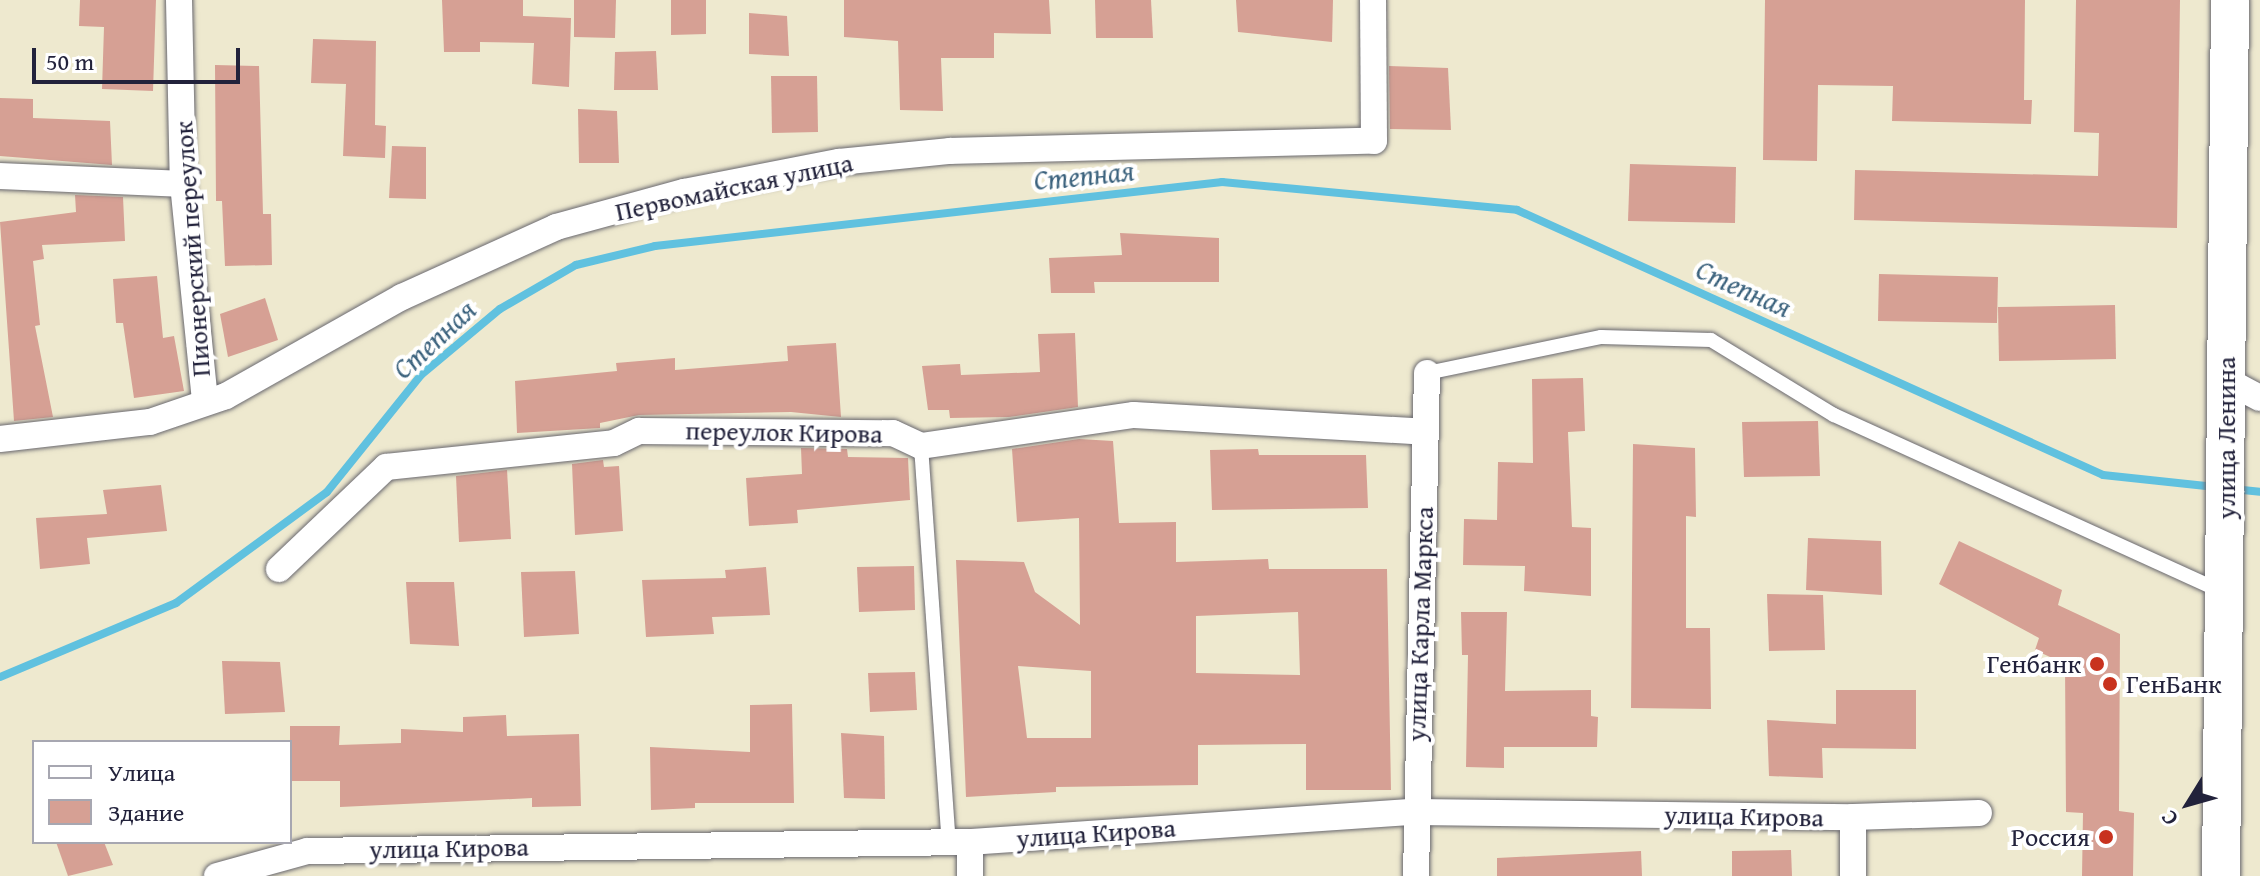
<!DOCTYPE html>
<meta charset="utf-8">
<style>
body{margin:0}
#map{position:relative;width:2260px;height:876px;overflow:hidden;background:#eee9cf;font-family:"Gentium Book Plus",serif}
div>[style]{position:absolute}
.stream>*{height:8px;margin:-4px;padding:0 4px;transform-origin:4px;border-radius:4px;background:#60c1df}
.building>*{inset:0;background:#d6a094}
.roads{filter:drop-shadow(0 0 2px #69686f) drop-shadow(0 0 2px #69686f)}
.service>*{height:14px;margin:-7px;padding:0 7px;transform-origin:7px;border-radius:7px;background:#fff}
.minor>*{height:26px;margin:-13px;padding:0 13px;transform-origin:13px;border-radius:13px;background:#fff}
.secondary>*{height:38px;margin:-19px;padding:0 19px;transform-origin:19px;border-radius:19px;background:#fff}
.dots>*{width:22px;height:22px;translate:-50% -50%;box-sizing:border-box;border:4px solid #fff;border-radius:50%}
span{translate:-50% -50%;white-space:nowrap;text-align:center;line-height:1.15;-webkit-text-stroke:8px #fff;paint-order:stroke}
.street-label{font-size:26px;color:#22223b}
.poi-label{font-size:26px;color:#22223b}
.right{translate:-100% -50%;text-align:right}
.left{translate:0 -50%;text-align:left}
.water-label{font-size:28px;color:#3b627d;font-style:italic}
.legend{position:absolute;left:32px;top:740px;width:260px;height:104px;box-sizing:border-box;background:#fff;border:2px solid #a7a7b1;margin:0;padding:10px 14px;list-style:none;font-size:24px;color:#22223b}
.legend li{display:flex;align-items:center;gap:16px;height:40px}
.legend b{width:40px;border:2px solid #a7a7b1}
.north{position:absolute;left:2148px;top:764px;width:80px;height:80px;-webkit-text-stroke:6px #fff;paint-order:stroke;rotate:233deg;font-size:22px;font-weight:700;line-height:32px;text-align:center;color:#22223b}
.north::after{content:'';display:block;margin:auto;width:28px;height:36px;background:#22223b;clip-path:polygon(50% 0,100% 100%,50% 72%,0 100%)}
.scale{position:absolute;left:32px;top:48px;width:208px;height:36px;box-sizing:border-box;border:4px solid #22223b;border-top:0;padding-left:10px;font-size:24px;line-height:28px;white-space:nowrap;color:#22223b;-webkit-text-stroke:6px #fff;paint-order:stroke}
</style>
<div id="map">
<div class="stream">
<div style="left:2233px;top:489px;width:27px;rotate:6deg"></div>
<div style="left:0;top:677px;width:191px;rotate:-22.8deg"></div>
<div style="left:176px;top:603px;width:187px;rotate:-36.3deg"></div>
<div style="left:327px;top:492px;width:150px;rotate:-51.2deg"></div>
<div style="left:421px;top:375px;width:103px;rotate:-39.9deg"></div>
<div style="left:500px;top:309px;width:88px;rotate:-30.1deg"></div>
<div style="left:576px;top:265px;width:81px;rotate:-13.5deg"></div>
<div style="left:655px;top:246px;width:571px;rotate:-6.44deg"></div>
<div style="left:1222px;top:182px;width:296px;rotate:5.4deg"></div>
<div style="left:1517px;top:210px;width:643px;rotate:24.33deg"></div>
<div style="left:2103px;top:475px;width:113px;rotate:6.1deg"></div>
</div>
<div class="building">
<div style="clip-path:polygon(80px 0,156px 0,153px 91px,102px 89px,104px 27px,79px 26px)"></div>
<div style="clip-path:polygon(442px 0,523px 0,523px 16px,571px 18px,569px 87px,532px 84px,534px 43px,480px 42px,480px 52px,444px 52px)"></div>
<div style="clip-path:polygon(574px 0,616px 0,615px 38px,574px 37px)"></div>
<div style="clip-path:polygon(671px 0,706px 0,706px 34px,671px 35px)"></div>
<div style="clip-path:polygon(844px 0,1049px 0,1051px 34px,994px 33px,994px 58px,941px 58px,943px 111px,900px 110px,898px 41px,844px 37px)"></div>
<div style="clip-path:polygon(1095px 0,1151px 0,1153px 38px,1096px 38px)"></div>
<div style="clip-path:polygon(1236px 0,1333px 0,1332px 42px,1238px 32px)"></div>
<div style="clip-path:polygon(1765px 0,2025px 0,2024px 100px,2032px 100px,2031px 124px,1892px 121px,1893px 86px,1818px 85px,1817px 161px,1763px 160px)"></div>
<div style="clip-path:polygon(2076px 0,2180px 0,2177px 228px,1854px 220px,1855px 170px,2098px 176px,2099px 133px,2074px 132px)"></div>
<div style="clip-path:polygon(749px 13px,787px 16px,789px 56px,749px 54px)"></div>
<div style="clip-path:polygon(313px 39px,376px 41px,375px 125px,386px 126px,385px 158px,343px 156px,346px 84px,311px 83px)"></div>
<div style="clip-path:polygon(656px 51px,658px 90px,614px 90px,615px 52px)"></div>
<div style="clip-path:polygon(215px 65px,259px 66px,263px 214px,271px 214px,272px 265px,225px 266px,222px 201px,216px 201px)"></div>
<div style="clip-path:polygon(1389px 66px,1448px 68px,1451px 130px,1390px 129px)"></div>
<div style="clip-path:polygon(771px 76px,817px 76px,818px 132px,772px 133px)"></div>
<div style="clip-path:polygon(0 98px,33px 99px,33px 118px,110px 121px,112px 165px,0 156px)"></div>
<div style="clip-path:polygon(578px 109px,617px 111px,619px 163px,579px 163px)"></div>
<div style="clip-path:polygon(392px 146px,426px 147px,426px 199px,389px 198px)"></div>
<div style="clip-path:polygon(1630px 164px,1736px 167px,1735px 223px,1628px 221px)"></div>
<div style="clip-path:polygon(75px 195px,123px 197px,125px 241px,42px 245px,44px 259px,33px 261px,40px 325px,35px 326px,53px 417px,14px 421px,0 222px,76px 212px)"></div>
<div style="clip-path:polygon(1120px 233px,1219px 238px,1219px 282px,1094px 282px,1095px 293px,1051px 293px,1049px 258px,1122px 255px)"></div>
<div style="clip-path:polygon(1879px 274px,1998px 277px,1997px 323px,1878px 321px)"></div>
<div style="clip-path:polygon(157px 276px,163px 338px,174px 336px,184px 391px,134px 398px,123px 323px,116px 323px,113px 279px)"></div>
<div style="clip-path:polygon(265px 298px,278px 340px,228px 357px,220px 314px)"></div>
<div style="clip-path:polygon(2115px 305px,2116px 359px,1999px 361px,1998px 307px)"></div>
<div style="clip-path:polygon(1075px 333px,1078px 407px,1009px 417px,950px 418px,949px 410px,928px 410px,922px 366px,960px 364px,961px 375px,1040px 372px,1038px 334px)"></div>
<div style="clip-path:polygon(836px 343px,841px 417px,791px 412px,639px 415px,600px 423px,600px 428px,517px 433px,515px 381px,617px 371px,616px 363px,675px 358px,675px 370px,788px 361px,787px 346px)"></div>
<div style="clip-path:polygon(1583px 378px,1585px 431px,1568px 432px,1572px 527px,1591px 528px,1591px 596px,1524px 591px,1525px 566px,1463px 565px,1464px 519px,1497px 520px,1498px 462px,1533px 463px,1532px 379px)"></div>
<div style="clip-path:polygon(1818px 421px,1820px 476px,1744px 477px,1742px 422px)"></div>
<div style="clip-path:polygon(evenodd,1079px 439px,1113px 441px,1119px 523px,1176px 522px,1176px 562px,1268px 559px,1269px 569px,1387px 569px,1391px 790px,1306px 790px,1306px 744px,1198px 745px,1198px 785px,1056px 787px,1056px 792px,966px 797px,956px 560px,1024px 562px,1035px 592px,1080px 625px,1079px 518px,1017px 522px,1012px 449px,1079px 439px,1298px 612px,1300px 675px,1196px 673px,1196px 616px,1298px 612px,1079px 439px,1018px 666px,1091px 671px,1091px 738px,1027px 738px,1018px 666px)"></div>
<div style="clip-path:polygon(1633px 444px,1695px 448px,1696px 517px,1686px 516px,1686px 628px,1710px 628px,1711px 709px,1631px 708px)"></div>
<div style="clip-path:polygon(801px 448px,847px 449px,848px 457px,908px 458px,910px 500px,797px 510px,798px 523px,749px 526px,746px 478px,802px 474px)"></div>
<div style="clip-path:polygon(1258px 449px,1259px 455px,1366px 455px,1368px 508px,1212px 510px,1210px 450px)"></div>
<div style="clip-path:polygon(603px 460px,604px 467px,619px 466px,623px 531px,575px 535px,572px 464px)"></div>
<div style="clip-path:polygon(507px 470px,511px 539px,459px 542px,456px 476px)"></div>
<div style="clip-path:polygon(161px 485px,167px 531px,87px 538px,90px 564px,40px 569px,36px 518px,107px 514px,103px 490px)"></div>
<div style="clip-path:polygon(1808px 538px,1881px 541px,1882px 595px,1806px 590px)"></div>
<div style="clip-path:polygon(1959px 541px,2062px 590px,2058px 605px,2120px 634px,2119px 811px,2134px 813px,2133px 876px,2082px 876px,2083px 813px,2066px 812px,2065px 664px,2035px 650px,2039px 638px,1939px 584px)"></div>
<div style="clip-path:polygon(914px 566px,915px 610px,859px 612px,857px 567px)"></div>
<div style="clip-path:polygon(766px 567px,770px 615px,712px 617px,714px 634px,646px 637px,642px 580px,726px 578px,725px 570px)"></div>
<div style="clip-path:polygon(575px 571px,579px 634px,524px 637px,521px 572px)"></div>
<div style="clip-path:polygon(406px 582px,454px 582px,459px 646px,410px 644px)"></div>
<div style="clip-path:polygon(1767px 594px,1823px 595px,1825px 650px,1769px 651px)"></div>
<div style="clip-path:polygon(1461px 612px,1507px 612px,1505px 691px,1591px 690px,1591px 716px,1598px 717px,1597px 747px,1504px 747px,1504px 768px,1466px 767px,1468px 655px,1462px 655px)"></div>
<div style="clip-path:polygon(222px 661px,280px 662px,285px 712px,225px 714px)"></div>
<div style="clip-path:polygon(915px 672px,917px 710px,870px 712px,868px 673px)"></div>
<div style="clip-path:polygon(1836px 690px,1916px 690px,1916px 749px,1822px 748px,1823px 778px,1769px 776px,1767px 720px,1836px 724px)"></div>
<div style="clip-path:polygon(792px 704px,794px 803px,695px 803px,695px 808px,651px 810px,650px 747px,750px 752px,750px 705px)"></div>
<div style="clip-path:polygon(506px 715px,507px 736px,579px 734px,581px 806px,532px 807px,532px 798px,340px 807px,340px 781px,290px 781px,290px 726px,340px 726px,339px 745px,401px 743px,401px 729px,463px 732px,463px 717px)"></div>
<div style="clip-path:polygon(841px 733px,884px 736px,885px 799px,844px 798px)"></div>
<div style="clip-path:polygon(56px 842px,104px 842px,113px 865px,68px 876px)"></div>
<div style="clip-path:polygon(1791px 850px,1792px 876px,1732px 876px,1732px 851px)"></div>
<div style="clip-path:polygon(1641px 851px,1642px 876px,1497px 876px,1497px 858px)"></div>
</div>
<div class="roads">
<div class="service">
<div style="left:1427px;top:373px;width:178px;rotate:-11.7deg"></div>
<div style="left:1601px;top:337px;width:110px;rotate:1.6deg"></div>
<div style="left:1711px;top:340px;width:144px;rotate:31.4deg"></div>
<div style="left:1834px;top:415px;width:424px;rotate:24.5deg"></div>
<div style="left:921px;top:446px;width:397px;rotate:86deg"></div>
</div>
<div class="minor">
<div style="left:179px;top:0;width:184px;rotate:88.8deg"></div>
<div style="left:183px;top:184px;width:219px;rotate:84.2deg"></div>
<div style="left:0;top:176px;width:183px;rotate:2.5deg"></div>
<div style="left:2226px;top:380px;width:38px;rotate:28deg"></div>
<div style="left:0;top:439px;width:151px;rotate:-6.5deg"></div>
<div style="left:150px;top:422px;width:80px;rotate:-18.9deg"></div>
<div style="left:226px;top:396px;width:202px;rotate:-29.4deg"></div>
<div style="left:402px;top:297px;width:169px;rotate:-24.4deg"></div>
<div style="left:556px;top:227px;width:133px;rotate:-15.3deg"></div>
<div style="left:684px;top:192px;width:158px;rotate:-11deg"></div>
<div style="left:839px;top:162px;width:112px;rotate:-5.7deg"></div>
<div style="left:950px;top:151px;width:424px;rotate:-1.4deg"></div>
<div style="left:1374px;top:141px;width:141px;rotate:-90.4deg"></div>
<div style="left:279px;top:569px;width:148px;rotate:-43.6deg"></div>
<div style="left:386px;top:467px;width:229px;rotate:-6deg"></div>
<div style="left:614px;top:443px;width:28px;rotate:-26deg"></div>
<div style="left:639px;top:431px;width:254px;rotate:0.5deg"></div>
<div style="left:893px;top:433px;width:31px;rotate:25deg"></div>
<div style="left:921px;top:446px;width:215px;rotate:-8.3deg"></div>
<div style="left:1134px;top:415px;width:291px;rotate:3.3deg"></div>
<div style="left:217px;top:876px;width:93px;rotate:-15.5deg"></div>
<div style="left:307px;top:851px;width:663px;rotate:-0.78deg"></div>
<div style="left:970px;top:842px;width:446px;rotate:-3.9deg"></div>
<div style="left:1415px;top:812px;width:438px;rotate:0.7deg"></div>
<div style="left:1853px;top:817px;width:126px;rotate:-1.8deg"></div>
<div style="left:970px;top:876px;width:34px;rotate:-90deg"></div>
<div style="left:1416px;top:876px;width:503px;rotate:-88.75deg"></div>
<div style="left:1853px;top:876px;width:59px;rotate:-90deg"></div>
</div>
<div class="secondary">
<div style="left:2221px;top:876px;width:876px;rotate:-89.41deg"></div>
</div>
</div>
<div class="dots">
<div style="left:2097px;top:664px;background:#c8321e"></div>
<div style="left:2110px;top:684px;background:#c8321e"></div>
<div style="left:2106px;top:837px;background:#c8321e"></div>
</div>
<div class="street-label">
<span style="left:734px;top:187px;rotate:-12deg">Первомайская улица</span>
<span style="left:192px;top:249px;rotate:-94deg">Пионерский переулок</span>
<span style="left:784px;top:432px;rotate:1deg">переулок Кирова</span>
<span style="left:2226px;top:438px;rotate:-90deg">улица Ленина</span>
<span style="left:1420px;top:624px;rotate:-88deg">улица Карла Маркса</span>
<span style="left:1744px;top:816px;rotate:1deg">улица Кирова</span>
<span style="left:1096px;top:833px;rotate:-4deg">улица Кирова</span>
<span style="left:449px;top:848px;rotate:-1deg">улица Кирова</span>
</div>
<div class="poi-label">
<span class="right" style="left:2081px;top:664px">Генбанк</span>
<span class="left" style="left:2126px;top:684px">ГенБанк</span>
<span class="right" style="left:2090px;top:837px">Россия</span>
</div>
<div class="water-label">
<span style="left:1084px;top:175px;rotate:-6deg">Степная</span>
<span style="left:1744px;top:288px;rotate:24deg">Степная</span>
<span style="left:434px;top:339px;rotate:-43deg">Степная</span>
</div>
<ul class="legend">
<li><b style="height:10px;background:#fff"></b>Улица</li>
<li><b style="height:22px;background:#d6a094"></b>Здание</li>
</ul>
<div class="north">С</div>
<div class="scale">50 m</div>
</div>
